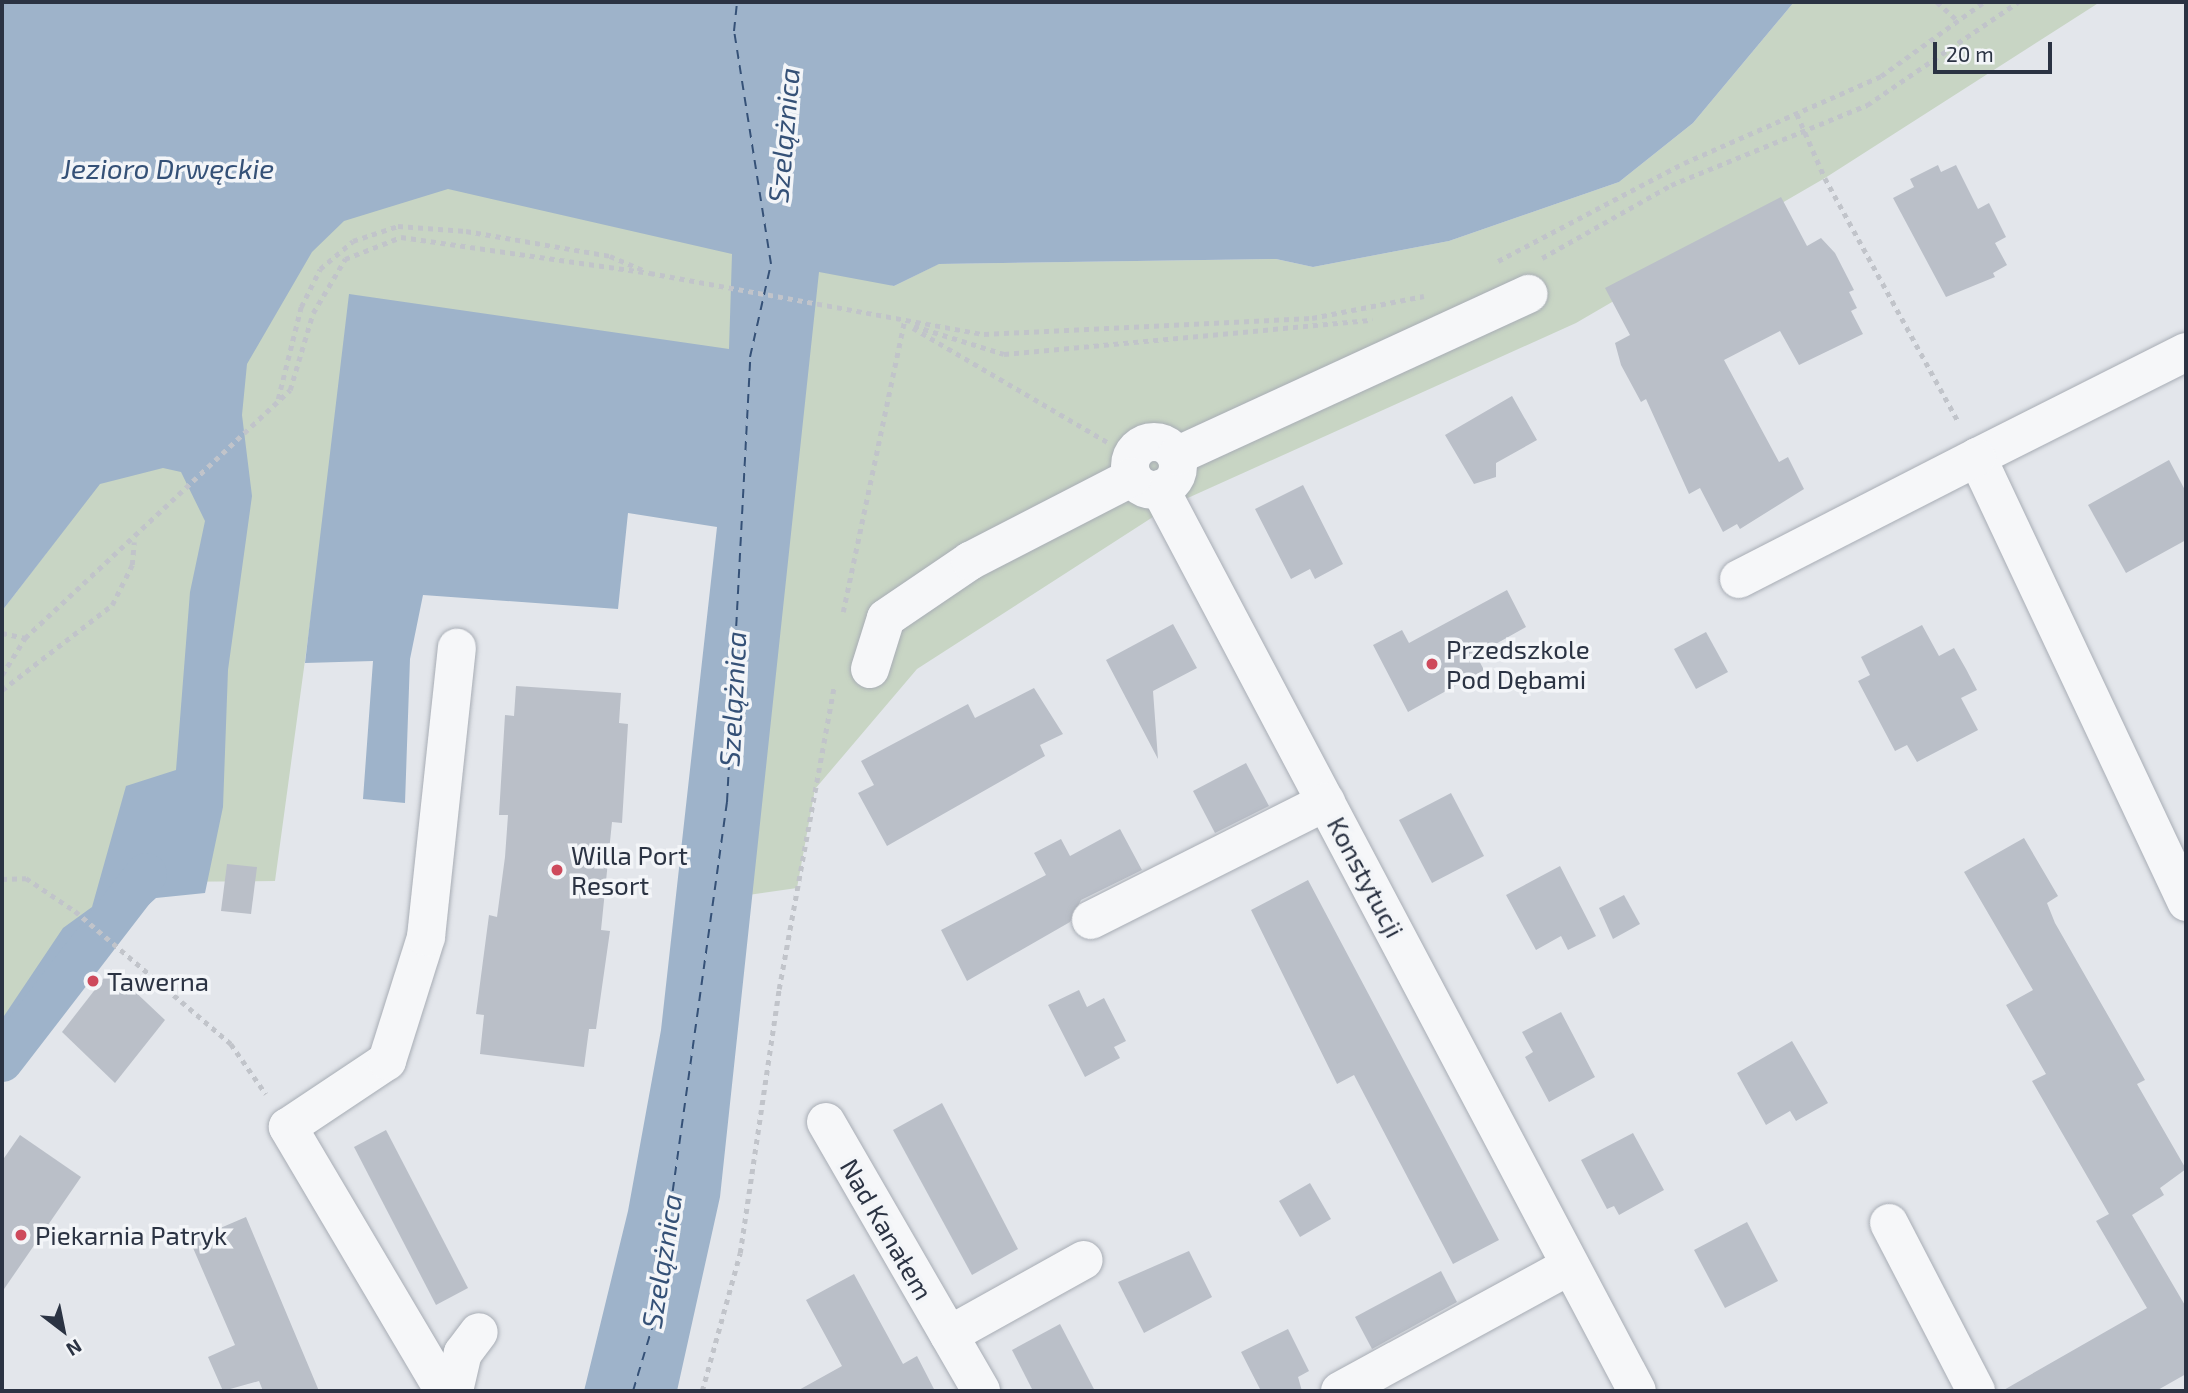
<!DOCTYPE html>
<meta charset="utf-8">
<style>
body{margin:0}
#map{position:relative;width:2188px;height:1393px;overflow:hidden;background:#e3e6eb;font-family:"Exo 2",sans-serif}
div>[style]{position:absolute}
.green>*{inset:0;background:#c8d5c4}
.water>*{inset:0;background:#9eb3ca}
.canal>*{height:42px;margin:-21px;padding:0 21px;transform-origin:21px;border-radius:21px;background:#9eb3ca}
.ferry>*{height:2px;margin-top:-1px;transform-origin:0;background:repeating-linear-gradient(90deg,#355177 0 9px,transparent 0 16px)}
.building>*{inset:0;background:#babfc8}
.path>*{height:4.5px;margin-top:-2.25px;transform-origin:0;background:repeating-linear-gradient(90deg,#c1c4ca 0 5px,transparent 0 10px)}
.roads{filter:drop-shadow(0 0 2px #a8adb5) drop-shadow(0 0 2px #a8adb5)}
.street>*{height:38px;margin:-19px;padding:0 19px;transform-origin:19px;border-radius:19px;background:#f6f7f9}
.street>.ring{margin:-19px;padding:0;box-sizing:content-box;background:none;border:38px solid #f6f7f9;border-radius:50%}
.dots>*{width:19px;height:19px;translate:-50% -50%;box-sizing:border-box;border:4px solid #f3f5f8;border-radius:50%}
span{translate:-50% -50%;white-space:nowrap;text-align:center;line-height:1.15;-webkit-text-stroke:7px #f3f5f8;paint-order:stroke}
.poi-label{font-size:26px;color:#2b3343}
.left{translate:0 -50%;text-align:left}
.street-label{font-size:26px;color:#2b3343}
.water-label{font-size:28px;color:#355177;font-style:italic}
.frame{position:absolute;inset:0;border:4px solid #2b3343;pointer-events:none}
.north{position:absolute;left:28px;top:1295px;width:70px;height:70px;-webkit-text-stroke:5px #f3f5f8;paint-order:stroke;rotate:148deg;font-size:19px;font-weight:700;line-height:28px;text-align:center;color:#2b3343}
.north::after{content:'';display:block;margin:auto;width:24px;height:32px;background:#2b3343;clip-path:polygon(50% 0,100% 100%,50% 72%,0 100%)}
.scale{position:absolute;left:1933px;top:42px;width:119px;height:32px;box-sizing:border-box;border:4px solid #2b3343;border-top:0;padding-left:9px;font-size:21px;line-height:24px;white-space:nowrap;color:#2b3343;-webkit-text-stroke:5px #f3f5f8;paint-order:stroke}
</style>
<div id="map">
<div class="green">
<div style="clip-path:polygon(2px 2px,894px 286px,938px 264px,1276px 259px,1313px 267px,1449px 241px,1619px 182px,1693px 123px,1794px 2px,2100px 2px,1825px 178px,1576px 323px,1170px 506px,917px 669px,815px 789px,797px 888px,713px 900px,750px 358px,343px 381px,275px 881px,143px 882px,2px 1061px,2px 611px,79px 510px)"></div>
</div>
<div class="water">
<div style="clip-path:polygon(2px 2px,1794px 2px,1693px 123px,1619px 182px,1449px 241px,1313px 267px,1276px 259px,939px 264px,894px 286px,819px 272px,720px 1197px,677px 1391px,584px 1391px,628px 1211px,661px 1030px,717px 527px,628px 513px,618px 609px,423px 595px,410px 659px,405px 803px,363px 799px,373px 661px,305px 663px,349px 294px,729px 349px,732px 254px,448px 189px,344px 221px,312px 252px,247px 364px,242px 415px,252px 496px,228px 670px,223px 807px,205px 893px,156px 898px,123px 928px,104px 916px,27px 1018px,2px 1074px,2px 1019px,63px 928px,92px 907px,126px 786px,176px 770px,190px 592px,205px 521px,181px 472px,163px 468px,100px 484px,2px 611px)"></div>
</div>
<div class="canal">
<div style="left:2px;top:1061px;width:236px;rotate:-52.4deg"></div>
</div>
<div class="ferry">
<div style="left:633px;top:1391px;width:76px;rotate:-73.2deg"></div>
<div style="left:655px;top:1318px;width:521px;rotate:-82.06deg"></div>
<div style="left:727px;top:802px;width:446px;rotate:-87deg"></div>
<div style="left:750px;top:357px;width:95px;rotate:-77.3deg"></div>
<div style="left:771px;top:264px;width:236px;rotate:-99deg"></div>
<div style="left:734px;top:31px;width:29px;rotate:-84deg"></div>
</div>
<div class="building">
<div style="clip-path:polygon(1938px 165px,1941px 172px,1956px 165px,1978px 209px,1989px 203px,2006px 237px,1995px 243px,2007px 265px,1993px 273px,1995px 277px,1946px 297px,1893px 198px,1914px 187px,1910px 179px)"></div>
<div style="clip-path:polygon(1781px 197px,1807px 246px,1821px 238px,1835px 253px,1854px 290px,1849px 292px,1857px 308px,1851px 311px,1863px 334px,1799px 365px,1780px 331px,1724px 360px,1779px 462px,1788px 457px,1804px 489px,1740px 529px,1737px 524px,1723px 532px,1700px 488px,1689px 494px,1646px 399px,1641px 402px,1621px 365px,1615px 343px,1630px 335px,1605px 288px)"></div>
<div style="clip-path:polygon(1512px 396px,1537px 440px,1496px 463px,1496px 477px,1474px 484px,1445px 435px)"></div>
<div style="clip-path:polygon(2169px 460px,2186px 492px,2186px 540px,2126px 573px,2088px 505px)"></div>
<div style="clip-path:polygon(1303px 485px,1343px 564px,1315px 579px,1310px 569px,1291px 579px,1255px 509px)"></div>
<div style="clip-path:polygon(1507px 590px,1526px 627px,1476px 655px,1484px 670px,1408px 712px,1373px 645px,1402px 630px,1409px 643px)"></div>
<div style="clip-path:polygon(1173px 624px,1197px 668px,1153px 691px,1158px 759px,1106px 660px)"></div>
<div style="clip-path:polygon(1922px 625px,1939px 656px,1954px 648px,1966px 669px,1977px 690px,1961px 698px,1978px 730px,1917px 762px,1907px 745px,1895px 751px,1858px 681px,1870px 675px,1861px 657px)"></div>
<div style="clip-path:polygon(1706px 632px,1728px 672px,1696px 689px,1674px 649px)"></div>
<div style="clip-path:polygon(516px 686px,621px 693px,619px 723px,628px 724px,622px 823px,612px 822px,601px 930px,610px 931px,596px 1029px,589px 1029px,584px 1067px,480px 1054px,484px 1015px,476px 1014px,489px 915px,497px 917px,505px 857px,508px 815px,499px 815px,505px 715px,514px 716px)"></div>
<div style="clip-path:polygon(1034px 688px,1063px 734px,1040px 745px,1045px 756px,887px 846px,858px 793px,874px 785px,861px 761px,968px 704px,975px 718px)"></div>
<div style="clip-path:polygon(1246px 763px,1269px 806px,1215px 833px,1193px 791px)"></div>
<div style="clip-path:polygon(1451px 793px,1484px 856px,1432px 883px,1399px 820px)"></div>
<div style="clip-path:polygon(1120px 829px,1142px 870px,1081px 900px,1070px 922px,967px 981px,941px 930px,1046px 875px,1034px 853px,1061px 839px,1070px 856px)"></div>
<div style="clip-path:polygon(2024px 838px,2058px 896px,2047px 903px,2055px 923px,2145px 1080px,2137px 1084px,2186px 1169px,2160px 1188px,2164px 1195px,2132px 1215px,2186px 1307px,2186px 1374px,2156px 1391px,2002px 1391px,2147px 1308px,2096px 1221px,2109px 1214px,2032px 1081px,2046px 1074px,2006px 1005px,2033px 990px,1964px 872px)"></div>
<div style="clip-path:polygon(227px 864px,257px 867px,251px 914px,221px 911px)"></div>
<div style="clip-path:polygon(1560px 866px,1596px 936px,1568px 950px,1561px 936px,1536px 950px,1506px 895px)"></div>
<div style="clip-path:polygon(1308px 880px,1499px 1240px,1453px 1264px,1354px 1075px,1337px 1084px,1251px 910px)"></div>
<div style="clip-path:polygon(1624px 895px,1640px 924px,1613px 939px,1599px 908px)"></div>
<div style="clip-path:polygon(111px 969px,165px 1020px,115px 1083px,62px 1032px)"></div>
<div style="clip-path:polygon(1079px 990px,1087px 1007px,1104px 998px,1126px 1041px,1114px 1047px,1120px 1058px,1085px 1077px,1048px 1005px)"></div>
<div style="clip-path:polygon(1561px 1012px,1595px 1077px,1549px 1102px,1525px 1057px,1533px 1052px,1522px 1032px)"></div>
<div style="clip-path:polygon(1792px 1041px,1828px 1103px,1796px 1121px,1790px 1111px,1766px 1125px,1737px 1073px)"></div>
<div style="clip-path:polygon(942px 1103px,1018px 1249px,972px 1275px,893px 1130px)"></div>
<div style="clip-path:polygon(386px 1130px,468px 1288px,436px 1305px,354px 1147px)"></div>
<div style="clip-path:polygon(1633px 1133px,1664px 1190px,1619px 1215px,1614px 1206px,1607px 1209px,1581px 1160px)"></div>
<div style="clip-path:polygon(20px 1135px,81px 1177px,2px 1292px,2px 1161px)"></div>
<div style="clip-path:polygon(1310px 1183px,1331px 1219px,1300px 1237px,1279px 1201px)"></div>
<div style="clip-path:polygon(246px 1217px,319px 1391px,263px 1391px,259px 1381px,223px 1391px,208px 1357px,235px 1345px,190px 1241px)"></div>
<div style="clip-path:polygon(1747px 1222px,1778px 1281px,1725px 1308px,1694px 1250px)"></div>
<div style="clip-path:polygon(1189px 1251px,1212px 1297px,1144px 1333px,1118px 1282px)"></div>
<div style="clip-path:polygon(1441px 1271px,1457px 1302px,1372px 1349px,1355px 1317px)"></div>
<div style="clip-path:polygon(854px 1274px,903px 1364px,917px 1356px,935px 1391px,797px 1391px,842px 1366px,806px 1300px)"></div>
<div style="clip-path:polygon(1060px 1324px,1083px 1368px,1095px 1391px,1033px 1391px,1012px 1350px)"></div>
<div style="clip-path:polygon(1288px 1329px,1309px 1371px,1298px 1377px,1302px 1391px,1261px 1391px,1241px 1352px)"></div>
</div>
<div class="path">
<div style="left:1937px;top:2px;width:27px;rotate:42deg"></div>
<div style="left:1797px;top:114px;width:70px;rotate:66.4deg"></div>
<div style="left:1825px;top:178px;width:279px;rotate:61.3deg"></div>
<div style="left:1542px;top:258px;width:148px;rotate:-29.5deg"></div>
<div style="left:1671px;top:185px;width:212px;rotate:-22.2deg"></div>
<div style="left:1867px;top:105px;width:183px;rotate:-34.3deg"></div>
<div style="left:1498px;top:261px;width:210px;rotate:-27.8deg"></div>
<div style="left:1684px;top:163px;width:215px;rotate:-23.8deg"></div>
<div style="left:1881px;top:76px;width:127px;rotate:-35.7deg"></div>
<div style="left:914px;top:326px;width:94px;rotate:17.3deg"></div>
<div style="left:1004px;top:354px;width:370px;rotate:-5.3deg"></div>
<div style="left:913px;top:328px;width:229px;rotate:30.4deg"></div>
<div style="left:278px;top:399px;width:95px;rotate:-76deg"></div>
<div style="left:301px;top:307px;width:42px;rotate:-63.4deg"></div>
<div style="left:320px;top:269px;width:43px;rotate:-40.3deg"></div>
<div style="left:353px;top:241px;width:47px;rotate:-18.4deg"></div>
<div style="left:398px;top:226px;width:68px;rotate:4.2deg"></div>
<div style="left:466px;top:231px;width:146px;rotate:9.8deg"></div>
<div style="left:610px;top:256px;width:39px;rotate:23deg"></div>
<div style="left:843px;top:612px;width:296px;rotate:-78.1deg"></div>
<div style="left:2px;top:633px;width:24px;rotate:12deg"></div>
<div style="left:25px;top:638px;width:363px;rotate:-43.1deg"></div>
<div style="left:290px;top:390px;width:80px;rotate:-73.4deg"></div>
<div style="left:313px;top:313px;width:63px;rotate:-59.3deg"></div>
<div style="left:345px;top:259px;width:60px;rotate:-21.4deg"></div>
<div style="left:401px;top:237px;width:252px;rotate:8.2deg"></div>
<div style="left:650px;top:273px;width:340px;rotate:10.4deg"></div>
<div style="left:984px;top:334px;width:328px;rotate:-2.8deg"></div>
<div style="left:1312px;top:318px;width:114px;rotate:-11.1deg"></div>
<div style="left:2px;top:675px;width:44px;rotate:-58.1deg"></div>
<div style="left:2px;top:690px;width:139px;rotate:-37.7deg"></div>
<div style="left:112px;top:605px;width:45px;rotate:-63.4deg"></div>
<div style="left:132px;top:565px;width:23px;rotate:-85deg"></div>
<div style="left:2px;top:879px;width:24px;rotate:-2deg"></div>
<div style="left:26px;top:878px;width:59px;rotate:34deg"></div>
<div style="left:75px;top:911px;width:205px;rotate:40.4deg"></div>
<div style="left:231px;top:1044px;width:61px;rotate:55deg"></div>
<div style="left:702px;top:1391px;width:143px;rotate:-74.6deg"></div>
<div style="left:740px;top:1253px;width:267px;rotate:-81.6deg"></div>
<div style="left:779px;top:989px;width:307px;rotate:-79.7deg"></div>
</div>
<div class="roads">
<div class="street">
<div style="left:2186px;top:352px;width:234px;rotate:153.3deg"></div>
<div style="left:1977px;top:457px;width:492px;rotate:64.8deg"></div>
<div class="ring" style="left:1130px;top:442px;width:10px;height:10px"></div>
<div style="left:1176px;top:456px;width:388px;rotate:-24.7deg"></div>
<div style="left:1160px;top:489px;width:1020px;rotate:62.13deg"></div>
<div style="left:1739px;top:579px;width:267px;rotate:-27.1deg"></div>
<div style="left:870px;top:669px;width:53px;rotate:-72.6deg"></div>
<div style="left:886px;top:618px;width:102px;rotate:-34.2deg"></div>
<div style="left:970px;top:561px;width:183px;rotate:-27.3deg"></div>
<div style="left:1091px;top:920px;width:263px;rotate:-26.7deg"></div>
<div style="left:826px;top:1122px;width:310px;rotate:60deg"></div>
<div style="left:1889px;top:1223px;width:189px;rotate:62.6deg"></div>
<div style="left:949px;top:1335px;width:154px;rotate:-29.1deg"></div>
<div style="left:444px;top:1391px;width:307px;rotate:-120.6deg"></div>
<div style="left:288px;top:1127px;width:119px;rotate:-33.7deg"></div>
<div style="left:387px;top:1061px;width:130px;rotate:-72.5deg"></div>
<div style="left:426px;top:937px;width:291px;rotate:-83.9deg"></div>
<div style="left:454px;top:1391px;width:39px;rotate:-77deg"></div>
<div style="left:463px;top:1353px;width:26px;rotate:-53deg"></div>
<div style="left:1340px;top:1391px;width:261px;rotate:-28.6deg"></div>
</div>
</div>
<div class="dots">
<div style="left:1432px;top:664px;background:#ce4a5c"></div>
<div style="left:557px;top:870px;background:#ce4a5c"></div>
<div style="left:93px;top:981px;background:#ce4a5c"></div>
<div style="left:21px;top:1235px;background:#ce4a5c"></div>
</div>
<div class="poi-label">
<span class="left" style="left:1446px;top:664px">Przedszkole<br>Pod Dębami</span>
<span class="left" style="left:571px;top:870px">Willa Port<br>Resort</span>
<span class="left" style="left:107px;top:981px">Tawerna</span>
<span class="left" style="left:35px;top:1235px">Piekarnia Patryk</span>
</div>
<div class="street-label">
<span style="left:1366px;top:877px;rotate:62deg">Konstytucji</span>
<span style="left:887px;top:1229px;rotate:60deg">Nad Kanałem</span>
</div>
<div class="water-label">
<span style="left:783px;top:135px;rotate:-85deg">Szelążnica</span>
<span style="left:168px;top:168px">Jezioro Drwęckie</span>
<span style="left:732px;top:699px;rotate:-87deg">Szelążnica</span>
<span style="left:661px;top:1261px;rotate:-81deg">Szelążnica</span>
</div>
<div class="frame"></div>
<div class="north">N</div>
<div class="scale">20 m</div>
</div>
